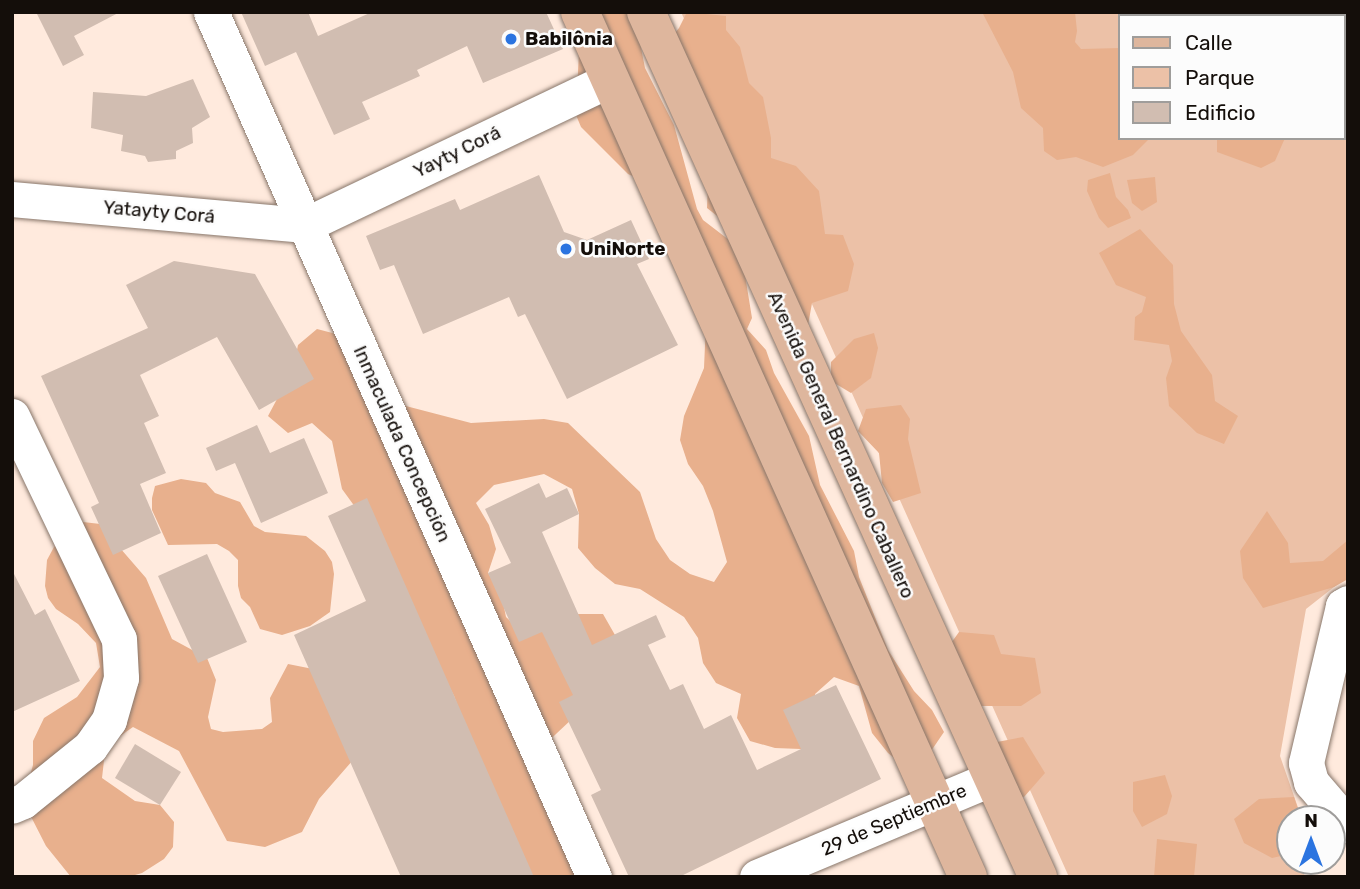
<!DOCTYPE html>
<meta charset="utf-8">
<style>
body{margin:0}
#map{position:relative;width:1360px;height:889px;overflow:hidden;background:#ffeadd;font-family:Rubik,sans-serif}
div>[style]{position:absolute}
.green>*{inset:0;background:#ecc1a7}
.forest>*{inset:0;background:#e8b08d}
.building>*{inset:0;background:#d1bdb1}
.roads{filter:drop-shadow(0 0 2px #88766a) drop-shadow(0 0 2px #88766a)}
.minor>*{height:35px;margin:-17.5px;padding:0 17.5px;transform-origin:17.5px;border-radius:17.5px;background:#fff}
.major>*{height:38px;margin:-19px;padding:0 19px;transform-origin:19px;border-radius:19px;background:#deb69d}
.dots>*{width:19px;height:19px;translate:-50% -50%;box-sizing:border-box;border:4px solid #fcfcfc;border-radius:50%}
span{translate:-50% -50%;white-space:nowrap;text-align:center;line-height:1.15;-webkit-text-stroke:5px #fcfcfc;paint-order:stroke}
.poi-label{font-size:19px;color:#140e0a;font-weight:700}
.left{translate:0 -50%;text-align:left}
.street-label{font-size:19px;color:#140e0a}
.frame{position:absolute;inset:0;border:14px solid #140e0a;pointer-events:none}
.legend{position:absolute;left:1118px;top:14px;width:228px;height:126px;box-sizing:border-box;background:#fcfcfc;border:2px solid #9f9d9b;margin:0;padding:9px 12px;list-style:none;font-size:21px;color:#140e0a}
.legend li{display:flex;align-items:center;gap:14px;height:35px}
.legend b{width:35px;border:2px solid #9f9d9b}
.north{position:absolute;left:1276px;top:805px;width:70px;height:70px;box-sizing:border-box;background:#fcfcfc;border:2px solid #9f9d9b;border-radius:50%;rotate:0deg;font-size:19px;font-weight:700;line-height:28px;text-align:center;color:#140e0a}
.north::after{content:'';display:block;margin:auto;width:24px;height:32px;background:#2b74e0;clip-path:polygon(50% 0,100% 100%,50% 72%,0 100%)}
</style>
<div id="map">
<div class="green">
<div style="clip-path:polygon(evenodd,681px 12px,1348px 12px,1348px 576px,1306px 609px,1280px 756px,1302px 819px,1290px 819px,1290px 861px,1306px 861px,1304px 877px,1069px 877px,681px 12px,1120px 16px,1344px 16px,1344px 138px,1120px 138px,1120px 16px)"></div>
</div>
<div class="forest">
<div style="clip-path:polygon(571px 12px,634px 12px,645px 68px,674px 125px,697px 209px,703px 220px,733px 243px,744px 269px,752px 318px,747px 329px,766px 350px,774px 373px,809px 436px,820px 485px,854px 551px,859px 577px,888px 650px,914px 691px,932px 710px,944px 732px,929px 754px,908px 769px,888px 753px,872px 733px,859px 686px,834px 677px,815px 694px,817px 718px,801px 749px,775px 748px,750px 741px,737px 718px,741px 694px,716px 683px,703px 663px,698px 638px,684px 617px,640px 589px,615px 584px,595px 568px,578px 548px,579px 514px,572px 489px,544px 474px,494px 485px,476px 503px,489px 525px,496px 549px,488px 573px,501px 592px,506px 617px,524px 634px,567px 614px,603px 614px,615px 635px,573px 718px,539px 750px,591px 877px,523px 877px,454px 696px,358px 511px,342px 489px,332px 441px,312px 423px,288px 433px,268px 416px,293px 369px,298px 345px,317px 329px,340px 335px,402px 405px,471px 423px,544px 419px,568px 423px,640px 492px,656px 539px,670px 560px,690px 574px,714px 582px,727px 562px,713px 511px,703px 486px,688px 464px,680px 440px,684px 416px,704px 368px,706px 322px,639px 179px,628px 174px,581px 127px,576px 115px,579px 51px)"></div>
<div style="clip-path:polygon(687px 12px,726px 16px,726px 30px,740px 47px,749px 83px,763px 97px,771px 138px,771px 158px,796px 166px,819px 191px,825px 234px,843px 235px,854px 264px,848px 291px,812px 303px,807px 331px,721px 219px,707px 208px,708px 184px,662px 49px,679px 28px)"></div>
<div style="clip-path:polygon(982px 12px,1075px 12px,1077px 31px,1075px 42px,1081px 49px,1120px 48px,1120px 138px,1150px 138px,1133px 155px,1103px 167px,1076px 157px,1057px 160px,1044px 151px,1043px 128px,1021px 108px,1013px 72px)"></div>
<div style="clip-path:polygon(1287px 12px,1348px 12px,1348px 135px,1344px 133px,1344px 16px,1286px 16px)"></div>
<div style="clip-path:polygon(1217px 138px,1285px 138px,1275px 161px,1261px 168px,1217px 152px)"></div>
<div style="clip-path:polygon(1110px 173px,1116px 197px,1128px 210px,1131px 218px,1108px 228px,1099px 218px,1087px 191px,1088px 180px)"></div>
<div style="clip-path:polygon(1155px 177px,1157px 202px,1142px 211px,1132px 203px,1127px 180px)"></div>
<div style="clip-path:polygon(1140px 229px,1173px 265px,1174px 304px,1181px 331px,1212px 375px,1215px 401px,1238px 416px,1224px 444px,1197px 433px,1169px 406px,1166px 378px,1172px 361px,1169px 345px,1134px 340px,1135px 317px,1142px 312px,1146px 297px,1116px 285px,1099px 253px)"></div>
<div style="clip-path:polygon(874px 333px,878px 348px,871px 378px,851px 393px,831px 381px,831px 362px,854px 339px)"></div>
<div style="clip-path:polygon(901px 405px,910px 419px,908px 439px,921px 493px,893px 502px,882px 483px,879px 453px,858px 431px,866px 409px)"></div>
<div style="clip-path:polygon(181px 479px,206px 483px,215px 493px,240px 502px,254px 526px,265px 532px,306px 536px,325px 551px,332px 562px,334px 574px,330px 612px,310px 626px,282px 635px,260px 629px,250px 607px,241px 598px,238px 586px,238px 560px,229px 551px,217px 544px,168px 545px,152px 510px,152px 498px,155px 486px)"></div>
<div style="clip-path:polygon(1267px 511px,1288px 543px,1290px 563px,1323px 561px,1348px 540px,1348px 579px,1334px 587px,1263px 608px,1243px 578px,1240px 551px)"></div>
<div style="clip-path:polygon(83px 522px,109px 525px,120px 548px,146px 578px,172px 639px,207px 658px,216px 680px,208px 717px,211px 729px,223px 732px,262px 729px,272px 722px,270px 698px,288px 664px,313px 669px,353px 760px,319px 799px,302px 832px,265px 847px,227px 841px,179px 751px,133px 727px,113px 741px,105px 752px,102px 778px,135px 801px,160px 805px,174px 822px,173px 847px,164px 859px,142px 873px,128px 877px,71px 877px,46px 846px,23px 801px,33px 765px,33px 741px,44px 718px,77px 697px,100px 667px,96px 643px,78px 624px,56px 609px,48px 598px,45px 586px,47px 560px,54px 547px,71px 528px)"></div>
<div style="clip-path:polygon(959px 632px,994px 635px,1001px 654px,1035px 658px,1041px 693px,1021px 706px,975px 706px,931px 671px)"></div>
<div style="clip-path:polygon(1023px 737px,1045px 773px,1024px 797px,1005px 804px,997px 742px)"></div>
<div style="clip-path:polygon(1165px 775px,1172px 796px,1167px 814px,1142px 827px,1133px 811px,1133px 782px)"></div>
<div style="clip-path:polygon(1294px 797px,1300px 815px,1325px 816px,1325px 819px,1290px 819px,1290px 854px,1272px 858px,1244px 843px,1234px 819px,1259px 799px)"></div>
<div style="clip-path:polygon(1157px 839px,1197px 844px,1194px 877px,1154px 877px)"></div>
</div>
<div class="building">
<div style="clip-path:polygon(36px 12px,120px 12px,74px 36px,84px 55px,63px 66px)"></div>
<div style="clip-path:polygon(241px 12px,308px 12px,318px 36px,372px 12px,546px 12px,563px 49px,483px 83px,467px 46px,417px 70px,420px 76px,362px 102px,370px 119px,334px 135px,296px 52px,265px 66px)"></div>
<div style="clip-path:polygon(193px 79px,210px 117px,192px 128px,193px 143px,176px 151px,176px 159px,148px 162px,145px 156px,121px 151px,123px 135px,91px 128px,93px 92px,146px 96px)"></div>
<div style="clip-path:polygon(539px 175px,564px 232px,587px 240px,631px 220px,649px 259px,637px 264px,678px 345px,567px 399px,525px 314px,518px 317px,509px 297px,423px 334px,394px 265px,380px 270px,366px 236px,455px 199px,460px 210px)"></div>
<div style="clip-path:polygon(174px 261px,255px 274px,314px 379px,259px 410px,217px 337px,140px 375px,159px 416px,144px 423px,166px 473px,140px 484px,161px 533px,113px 555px,91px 507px,99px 503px,41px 376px,148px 328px,126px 285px)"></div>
<div style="clip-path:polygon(257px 425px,270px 453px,304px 438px,328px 493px,261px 523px,235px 463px,216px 471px,206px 448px)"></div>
<div style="clip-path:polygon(539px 483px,546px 498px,567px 488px,579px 514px,542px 532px,592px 645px,656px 615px,666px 637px,648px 645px,670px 690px,683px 684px,704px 729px,731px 715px,757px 770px,801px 749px,783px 710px,836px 685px,881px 779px,679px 877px,629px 877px,591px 795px,601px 790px,559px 702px,573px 695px,542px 632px,519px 642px,488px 573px,511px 563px,485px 509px)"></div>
<div style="clip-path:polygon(367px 498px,534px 877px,401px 877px,294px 635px,366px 601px,328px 516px)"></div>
<div style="clip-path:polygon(207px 554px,247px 642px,198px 663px,158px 576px)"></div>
<div style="clip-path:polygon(12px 570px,35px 615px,45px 609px,80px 681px,12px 712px)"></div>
<div style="clip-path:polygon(135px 744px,181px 772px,160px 805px,115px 778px)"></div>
</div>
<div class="roads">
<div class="minor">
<div style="left:211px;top:12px;width:946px;rotate:66.12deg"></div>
<div style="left:12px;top:199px;width:294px;rotate:5.1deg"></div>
<div style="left:305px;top:225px;width:337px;rotate:-25.5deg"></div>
<div style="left:12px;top:416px;width:247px;rotate:64.4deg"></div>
<div style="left:119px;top:639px;width:39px;rotate:87deg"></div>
<div style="left:121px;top:678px;width:44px;rotate:105.9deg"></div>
<div style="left:109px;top:720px;width:33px;rotate:125deg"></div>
<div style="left:90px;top:747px;width:86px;rotate:141.1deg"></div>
<div style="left:23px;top:801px;width:12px;rotate:156deg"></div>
<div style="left:1348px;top:603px;width:6px;rotate:149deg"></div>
<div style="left:1343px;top:606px;width:161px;rotate:103.3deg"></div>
<div style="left:1306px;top:763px;width:20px;rotate:75deg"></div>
<div style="left:1311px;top:782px;width:57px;rotate:49.3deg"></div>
<div style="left:757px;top:877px;width:256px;rotate:-22.8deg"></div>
</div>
<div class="major">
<div style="left:580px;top:12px;width:948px;rotate:65.84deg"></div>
<div style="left:646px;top:12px;width:950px;rotate:65.62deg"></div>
</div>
</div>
<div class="dots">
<div style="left:511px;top:39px;background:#2b74e0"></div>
<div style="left:566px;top:249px;background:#2b74e0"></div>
</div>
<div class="poi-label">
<span class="left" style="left:525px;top:39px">Babilônia</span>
<span class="left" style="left:580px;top:249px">UniNorte</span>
</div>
<div class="street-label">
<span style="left:457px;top:152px;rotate:-26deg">Yayty Corá</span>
<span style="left:159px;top:212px;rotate:5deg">Yatayty Corá</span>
<span style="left:402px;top:444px;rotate:66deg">Inmaculada Concepción</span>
<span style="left:841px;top:445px;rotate:66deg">Avenida General Bernardino Caballero</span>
<span style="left:894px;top:820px;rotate:-23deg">29 de Septiembre</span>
</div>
<div class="frame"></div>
<ul class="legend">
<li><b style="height:9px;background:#deb69d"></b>Calle</li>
<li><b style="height:19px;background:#ecc1a7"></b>Parque</li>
<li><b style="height:19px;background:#d1bdb1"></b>Edificio</li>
</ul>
<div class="north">N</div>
</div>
